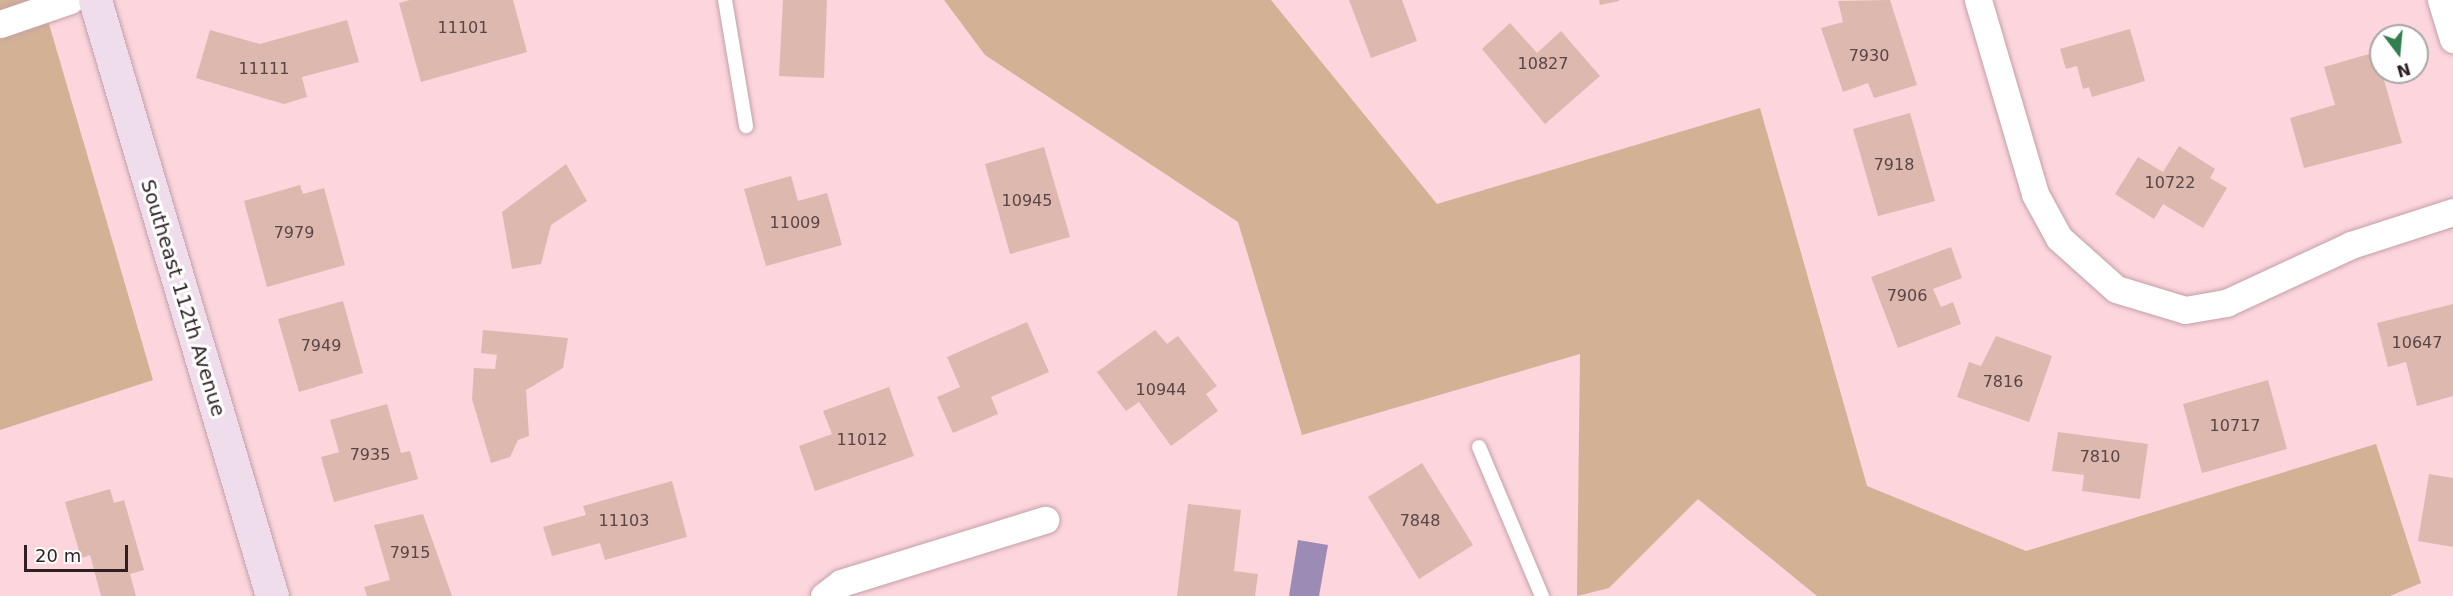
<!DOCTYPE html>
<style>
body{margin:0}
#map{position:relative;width:2453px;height:596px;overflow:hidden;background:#fcd5dd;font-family:"DejaVu Sans",sans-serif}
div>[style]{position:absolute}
.green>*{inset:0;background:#d2b194}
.water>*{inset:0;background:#9c8bb4}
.building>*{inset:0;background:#ddb8af}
.roads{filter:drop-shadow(0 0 2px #c4a0a8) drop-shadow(0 0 2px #c4a0a8)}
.service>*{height:14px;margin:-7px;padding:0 7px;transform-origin:7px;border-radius:7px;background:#fff}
.minor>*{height:27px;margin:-13.5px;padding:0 13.5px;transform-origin:13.5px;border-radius:13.5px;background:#fff}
.secondary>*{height:33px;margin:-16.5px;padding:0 16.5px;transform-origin:16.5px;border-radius:16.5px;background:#efddeb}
span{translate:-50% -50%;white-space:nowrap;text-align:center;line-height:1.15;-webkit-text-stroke:6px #fff;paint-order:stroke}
.number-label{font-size:16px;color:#594545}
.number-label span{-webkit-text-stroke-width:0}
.street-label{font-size:20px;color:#2d1f22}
.north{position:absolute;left:2369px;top:24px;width:60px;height:60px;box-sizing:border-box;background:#fff;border:2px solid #aba5a7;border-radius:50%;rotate:164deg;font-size:16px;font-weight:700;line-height:24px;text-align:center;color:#2d1f22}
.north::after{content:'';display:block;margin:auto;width:21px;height:27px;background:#317f4f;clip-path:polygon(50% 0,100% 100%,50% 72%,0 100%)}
.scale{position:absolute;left:24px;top:545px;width:104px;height:27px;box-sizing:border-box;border:3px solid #2d1f22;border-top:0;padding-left:8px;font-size:18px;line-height:21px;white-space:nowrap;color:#2d1f22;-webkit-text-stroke:4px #fff;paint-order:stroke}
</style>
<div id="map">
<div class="green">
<div style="clip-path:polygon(0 0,42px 0,153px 380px,0 430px)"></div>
<div style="clip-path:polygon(944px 0,1271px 0,1437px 204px,1760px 108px,1867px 486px,2026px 551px,2376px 444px,2421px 583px,2390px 596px,1817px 596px,1698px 499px,1609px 588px,1577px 596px,1580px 354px,1302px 435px,1238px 222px,985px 55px)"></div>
</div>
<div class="water">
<div style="clip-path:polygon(1298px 540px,1328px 545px,1319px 596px,1289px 596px)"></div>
</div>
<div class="building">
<div style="clip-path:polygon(410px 0,513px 0,527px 52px,421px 82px,399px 3px)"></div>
<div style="clip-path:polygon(783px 0,827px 0,824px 78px,779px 76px)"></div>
<div style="clip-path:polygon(1349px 0,1402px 0,1417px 41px,1371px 58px)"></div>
<div style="clip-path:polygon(1599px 0,1619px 0,1619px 1px,1600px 5px)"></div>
<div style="clip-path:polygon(1890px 0,1917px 85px,1874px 98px,1868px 83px,1843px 92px,1821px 28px,1843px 22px,1838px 1px)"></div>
<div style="clip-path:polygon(347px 20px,359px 62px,302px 77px,307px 97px,284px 104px,196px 78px,210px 30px,260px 44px)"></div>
<div style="clip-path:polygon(1510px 23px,1537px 53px,1561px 31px,1600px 76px,1545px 124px,1482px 49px)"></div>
<div style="clip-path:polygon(2130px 29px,2145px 81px,2092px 97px,2089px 87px,2083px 89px,2077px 66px,2066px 69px,2060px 49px)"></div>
<div style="clip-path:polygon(2376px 52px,2402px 143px,2304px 168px,2290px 118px,2335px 105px,2324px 67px)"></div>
<div style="clip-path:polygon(1910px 113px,1935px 201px,1878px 216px,1853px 129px)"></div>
<div style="clip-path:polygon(2179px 146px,2215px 169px,2210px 178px,2227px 188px,2203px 228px,2163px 204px,2154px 219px,2115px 194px,2138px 157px,2163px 172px)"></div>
<div style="clip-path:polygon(1044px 147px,1070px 237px,1010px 254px,985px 164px)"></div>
<div style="clip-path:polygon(566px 164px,587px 201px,551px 225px,541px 264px,512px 269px,502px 212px)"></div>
<div style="clip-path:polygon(791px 176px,798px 201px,827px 193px,842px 245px,766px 266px,744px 189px)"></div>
<div style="clip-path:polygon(300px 185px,303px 194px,324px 188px,345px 265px,267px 287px,244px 201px)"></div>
<div style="clip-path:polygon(1951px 247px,1962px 278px,1933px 289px,1941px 307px,1953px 302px,1961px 324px,1898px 348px,1871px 277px)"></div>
<div style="clip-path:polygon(343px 301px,363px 373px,299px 392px,278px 319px)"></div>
<div style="clip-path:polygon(2453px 304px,2453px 396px,2417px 406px,2406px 362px,2388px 367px,2377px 323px)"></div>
<div style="clip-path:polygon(1027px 322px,1049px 372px,991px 397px,998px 414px,953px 433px,937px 397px,960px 387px,947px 357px)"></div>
<div style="clip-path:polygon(483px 330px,568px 338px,563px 368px,526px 390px,529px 436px,518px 440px,510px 457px,491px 463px,472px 399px,474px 368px,495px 369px,497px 355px,481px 353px)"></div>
<div style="clip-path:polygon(1155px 330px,1167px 344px,1178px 336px,1217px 386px,1206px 394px,1218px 411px,1171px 446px,1139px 402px,1126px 411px,1097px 372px)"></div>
<div style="clip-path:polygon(1996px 336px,2052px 356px,2029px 422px,1957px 397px,1969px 362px,1981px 366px)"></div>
<div style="clip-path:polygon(2268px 380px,2287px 449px,2202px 473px,2183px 404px)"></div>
<div style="clip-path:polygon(889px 387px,914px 456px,815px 491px,799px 446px,832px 434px,823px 411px)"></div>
<div style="clip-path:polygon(387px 404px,401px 453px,410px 451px,418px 479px,334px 502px,321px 457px,339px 452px,330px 420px)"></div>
<div style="clip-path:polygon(2058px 432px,2148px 444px,2140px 499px,2082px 491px,2084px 475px,2052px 471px)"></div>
<div style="clip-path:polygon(1422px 463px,1473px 545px,1419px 579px,1368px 497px)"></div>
<div style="clip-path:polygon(2429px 474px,2453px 478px,2453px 547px,2418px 541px)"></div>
<div style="clip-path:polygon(672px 481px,687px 537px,605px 560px,600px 543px,552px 556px,543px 527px,586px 515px,583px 506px)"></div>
<div style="clip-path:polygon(110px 489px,114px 503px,124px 500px,144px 570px,130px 574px,136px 596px,101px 596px,90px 555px,81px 558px,65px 502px)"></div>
<div style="clip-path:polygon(1188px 504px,1241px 510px,1234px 571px,1258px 574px,1255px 596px,1177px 596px)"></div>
<div style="clip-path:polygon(423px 514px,452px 596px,367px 596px,364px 587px,390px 580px,374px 525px)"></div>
</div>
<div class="roads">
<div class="service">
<div style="left:725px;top:0;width:128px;rotate:80.5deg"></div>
<div style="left:1479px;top:447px;width:162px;rotate:67.1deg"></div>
</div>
<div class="minor">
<div style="left:1978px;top:0;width:202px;rotate:73.6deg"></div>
<div style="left:2035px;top:194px;width:50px;rotate:61.4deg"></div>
<div style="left:2059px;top:238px;width:76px;rotate:41.8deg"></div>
<div style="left:2116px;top:289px;width:72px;rotate:16.9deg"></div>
<div style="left:2185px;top:310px;width:42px;rotate:-9.7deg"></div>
<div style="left:2226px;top:303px;width:138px;rotate:-24.9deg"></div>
<div style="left:2351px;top:245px;width:107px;rotate:-17.9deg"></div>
<div style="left:2441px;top:0;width:41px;rotate:72.9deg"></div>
<div style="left:0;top:24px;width:74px;rotate:-18.9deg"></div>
<div style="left:824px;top:596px;width:21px;rotate:-37deg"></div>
<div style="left:841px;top:583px;width:214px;rotate:-17.2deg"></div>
</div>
<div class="secondary">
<div style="left:95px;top:0;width:622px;rotate:73.46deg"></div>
</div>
</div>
<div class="number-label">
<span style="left:463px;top:28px">11101</span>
<span style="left:1869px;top:56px">7930</span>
<span style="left:1543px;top:64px">10827</span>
<span style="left:264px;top:69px">11111</span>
<span style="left:1894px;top:165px">7918</span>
<span style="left:2170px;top:183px">10722</span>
<span style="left:1027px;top:201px">10945</span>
<span style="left:795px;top:223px">11009</span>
<span style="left:294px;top:233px">7979</span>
<span style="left:1907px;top:296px">7906</span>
<span style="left:2417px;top:343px">10647</span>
<span style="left:321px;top:346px">7949</span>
<span style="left:2003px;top:382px">7816</span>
<span style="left:1161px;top:390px">10944</span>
<span style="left:2235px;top:426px">10717</span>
<span style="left:862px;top:440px">11012</span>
<span style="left:370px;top:455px">7935</span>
<span style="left:2100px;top:457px">7810</span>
<span style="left:624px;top:521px">11103</span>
<span style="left:1420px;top:521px">7848</span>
<span style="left:410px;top:553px">7915</span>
</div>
<div class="street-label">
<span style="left:183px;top:298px;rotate:73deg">Southeast 112th Avenue</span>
</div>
<div class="north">N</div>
<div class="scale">20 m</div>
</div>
